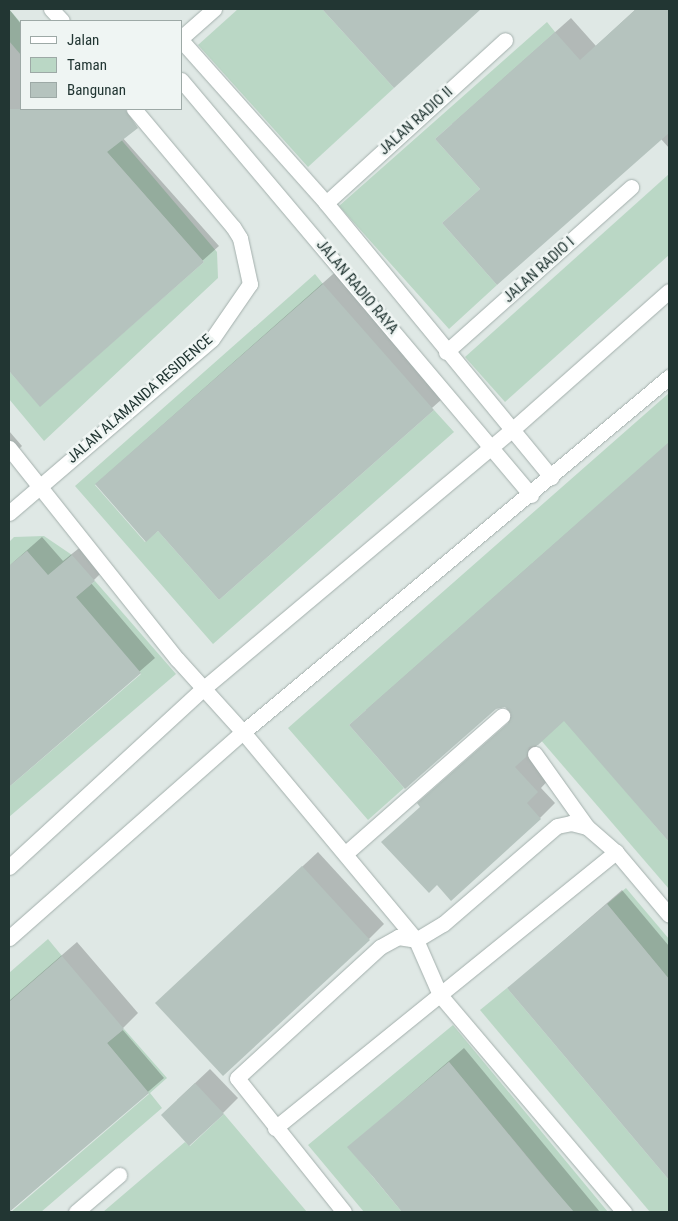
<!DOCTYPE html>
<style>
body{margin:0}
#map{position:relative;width:678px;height:1221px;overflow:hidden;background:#dfe8e5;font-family:"Roboto Condensed",sans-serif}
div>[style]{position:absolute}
.green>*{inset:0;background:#bad7c5}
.shadow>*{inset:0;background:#0003}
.building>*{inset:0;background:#b5c3be}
.roads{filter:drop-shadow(0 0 1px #a3afac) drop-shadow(0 0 1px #a3afac)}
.minor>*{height:15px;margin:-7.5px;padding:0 7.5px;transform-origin:7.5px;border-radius:7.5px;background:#fff}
span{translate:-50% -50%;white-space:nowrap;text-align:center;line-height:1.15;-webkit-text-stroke:5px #eff5f3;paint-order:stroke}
.street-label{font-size:15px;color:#223633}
.frame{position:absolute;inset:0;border:10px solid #223633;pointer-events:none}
.legend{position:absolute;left:20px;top:20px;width:162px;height:90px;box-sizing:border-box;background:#eff5f3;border:1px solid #9da9a6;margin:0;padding:6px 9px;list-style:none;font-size:15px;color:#223633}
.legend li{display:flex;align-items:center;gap:10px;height:25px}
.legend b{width:25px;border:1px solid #9da9a6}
</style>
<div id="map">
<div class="green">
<div style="clip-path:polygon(9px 9px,21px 23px,21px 55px,9px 41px)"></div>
<div style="clip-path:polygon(238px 9px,322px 9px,394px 88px,308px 167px,198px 45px)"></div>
<div style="clip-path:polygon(547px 22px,555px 32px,435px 139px,480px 189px,442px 223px,497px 285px,449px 329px,339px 206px)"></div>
<div style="clip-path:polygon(69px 109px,95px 109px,217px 252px,218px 278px,44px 441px,9px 399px,9px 371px,40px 406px,204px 262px)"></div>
<div style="clip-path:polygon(669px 174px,669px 255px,505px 402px,465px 357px)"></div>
<div style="clip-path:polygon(315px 274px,323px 284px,95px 485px,145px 542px,158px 531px,219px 600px,434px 410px,454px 432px,213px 644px,75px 486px)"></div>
<div style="clip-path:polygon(669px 393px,669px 443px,349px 725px,404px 788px,368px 820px,288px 728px)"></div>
<div style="clip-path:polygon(44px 536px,72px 555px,48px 576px,27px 551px,9px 566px,9px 542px,14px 537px)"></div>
<div style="clip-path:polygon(95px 581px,176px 674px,9px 817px,9px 787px,141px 674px,83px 606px,70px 602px)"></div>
<div style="clip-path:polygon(551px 704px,669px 842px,669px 889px,527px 724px)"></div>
<div style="clip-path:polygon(626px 888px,669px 939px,669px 979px,607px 904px)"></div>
<div style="clip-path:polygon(48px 939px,62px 956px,9px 1002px,9px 973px)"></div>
<div style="clip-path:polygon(507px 988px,669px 1180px,669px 1212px,650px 1212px,480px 1010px)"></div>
<div style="clip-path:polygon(453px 1025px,608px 1212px,573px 1212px,449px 1062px,348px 1147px,402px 1212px,364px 1212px,308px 1145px)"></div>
<div style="clip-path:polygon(124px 1029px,167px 1078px,150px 1093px,162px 1108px,41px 1212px,11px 1212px,149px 1094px,107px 1043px)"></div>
<div style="clip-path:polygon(224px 1114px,307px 1212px,103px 1212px,185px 1142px,190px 1146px)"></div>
</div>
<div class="shadow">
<div style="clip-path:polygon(9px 9px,21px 24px,21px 109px,97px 109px,219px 246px,40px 405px,9px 369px)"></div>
<div style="clip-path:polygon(324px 9px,480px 9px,395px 86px)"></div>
<div style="clip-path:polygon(636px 9px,669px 9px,669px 148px,661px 139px,481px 188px,452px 124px,571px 18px,596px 46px)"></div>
<div style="clip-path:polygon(341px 267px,451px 391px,219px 598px,158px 530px,96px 484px)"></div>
<div style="clip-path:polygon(9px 431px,22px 446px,9px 459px)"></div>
<div style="clip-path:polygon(669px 443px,669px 553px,667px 555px,669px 559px,669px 841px,564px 719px,530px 752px,552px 776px,541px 788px,555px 803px,540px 818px,419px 803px,510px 722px,511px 710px,505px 706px,366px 710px)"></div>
<div style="clip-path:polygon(42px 537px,63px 561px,88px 541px,109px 565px,91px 583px,155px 658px,9px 785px,9px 566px)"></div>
<div style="clip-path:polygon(318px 852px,384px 924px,369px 939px,172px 988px)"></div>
<div style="clip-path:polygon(622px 890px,669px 946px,669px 1178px,509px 988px)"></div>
<div style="clip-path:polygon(77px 942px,138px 1013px,122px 1029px,164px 1078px,9px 1212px,9px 1001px)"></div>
<div style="clip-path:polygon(464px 1048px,600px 1212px,403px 1212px,349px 1147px)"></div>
<div style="clip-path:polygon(210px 1069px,238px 1098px,223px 1113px,177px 1100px)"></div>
</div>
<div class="building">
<div style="clip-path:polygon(322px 9px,481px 9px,394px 88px)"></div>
<div style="clip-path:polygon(636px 9px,669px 9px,669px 133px,497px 285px,442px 223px,480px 189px,435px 139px,555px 32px,580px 60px)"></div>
<div style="clip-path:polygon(9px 109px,125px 109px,138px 128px,107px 152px,204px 262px,40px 407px,9px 371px)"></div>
<div style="clip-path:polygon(323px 284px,434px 410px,219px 600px,158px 531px,146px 542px,95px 484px)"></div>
<div style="clip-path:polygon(669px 442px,669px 842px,564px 721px,538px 745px,529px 747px,526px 757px,515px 767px,538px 792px,527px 803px,541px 819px,451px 901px,437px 885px,429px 893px,381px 842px,420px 807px,417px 803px,508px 723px,511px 714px,505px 707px,496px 709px,405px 789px,349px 725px)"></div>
<div style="clip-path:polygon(27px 551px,48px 575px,72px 555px,95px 581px,76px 597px,141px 673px,9px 787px,9px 566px)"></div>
<div style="clip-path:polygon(302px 866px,370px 940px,223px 1076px,155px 1003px)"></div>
<div style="clip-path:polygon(607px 904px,669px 979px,669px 1180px,507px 988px)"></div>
<div style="clip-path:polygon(62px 956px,124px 1029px,107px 1043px,149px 1093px,9px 1212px,9px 1002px)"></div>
<div style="clip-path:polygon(449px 1062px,541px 1174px,574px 1212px,402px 1212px,374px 1178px,347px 1147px)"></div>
<div style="clip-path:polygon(195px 1083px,224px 1114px,189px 1146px,161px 1115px)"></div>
</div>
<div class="roads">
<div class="minor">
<div style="left:51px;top:9px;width:16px;rotate:47deg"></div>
<div style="left:181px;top:38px;width:44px;rotate:-41.3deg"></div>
<div style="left:181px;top:40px;width:218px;rotate:48.3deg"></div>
<div style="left:326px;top:203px;width:355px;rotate:50.6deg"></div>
<div style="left:181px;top:80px;width:543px;rotate:49.86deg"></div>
<div style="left:326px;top:203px;width:242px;rotate:-42.3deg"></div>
<div style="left:446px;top:352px;width:248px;rotate:-41.7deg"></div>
<div style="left:9px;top:448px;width:270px;rotate:51.5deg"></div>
<div style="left:177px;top:659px;width:98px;rotate:47.9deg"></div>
<div style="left:243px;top:732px;width:271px;rotate:50.2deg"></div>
<div style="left:416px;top:940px;width:60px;rotate:66.4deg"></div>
<div style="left:440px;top:995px;width:285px;rotate:49.7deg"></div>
<div style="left:9px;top:513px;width:267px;rotate:-40.6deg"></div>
<div style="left:212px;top:339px;width:67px;rotate:-55.4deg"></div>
<div style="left:250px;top:284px;width:47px;rotate:-102.3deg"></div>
<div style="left:240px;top:238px;width:13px;rotate:-122deg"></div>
<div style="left:233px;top:227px;width:154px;rotate:-130deg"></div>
<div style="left:535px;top:754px;width:90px;rotate:54.5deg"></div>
<div style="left:346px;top:853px;width:208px;rotate:-41.3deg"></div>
<div style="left:9px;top:867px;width:265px;rotate:-42.6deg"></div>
<div style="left:204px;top:688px;width:403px;rotate:-40deg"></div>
<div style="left:513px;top:429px;width:208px;rotate:-41.5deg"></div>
<div style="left:9px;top:938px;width:312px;rotate:-41.4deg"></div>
<div style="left:243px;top:732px;width:555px;rotate:-39.81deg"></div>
<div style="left:275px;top:1128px;width:439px;rotate:-39deg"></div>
<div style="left:76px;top:1212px;width:57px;rotate:-40.7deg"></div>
<div style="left:344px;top:1212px;width:171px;rotate:-128.6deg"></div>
<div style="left:237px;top:1078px;width:194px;rotate:-42.5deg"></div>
<div style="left:380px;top:947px;width:21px;rotate:-29deg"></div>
<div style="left:398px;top:937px;width:18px;rotate:9deg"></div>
<div style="left:416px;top:940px;width:31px;rotate:-31deg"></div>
<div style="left:443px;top:924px;width:150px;rotate:-40.7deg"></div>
<div style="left:557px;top:826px;width:14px;rotate:-12deg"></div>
<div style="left:571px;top:823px;width:16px;rotate:14deg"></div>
<div style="left:587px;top:827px;width:38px;rotate:41deg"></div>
<div style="left:616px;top:852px;width:82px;rotate:49.9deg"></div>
</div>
</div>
<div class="street-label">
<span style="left:416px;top:121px;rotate:-42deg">JALAN RADIO II</span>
<span style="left:539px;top:270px;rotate:-42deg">JALAN RADIO I</span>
<span style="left:357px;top:287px;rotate:50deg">JALAN RADIO RAYA</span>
<span style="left:140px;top:399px;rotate:-41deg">JALAN ALAMANDA RESIDENCE</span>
</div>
<div class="frame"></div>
<ul class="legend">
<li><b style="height:6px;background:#fff"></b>Jalan</li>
<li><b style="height:14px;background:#bad7c5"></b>Taman</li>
<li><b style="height:14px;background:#b5c3be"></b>Bangunan</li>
</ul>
</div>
